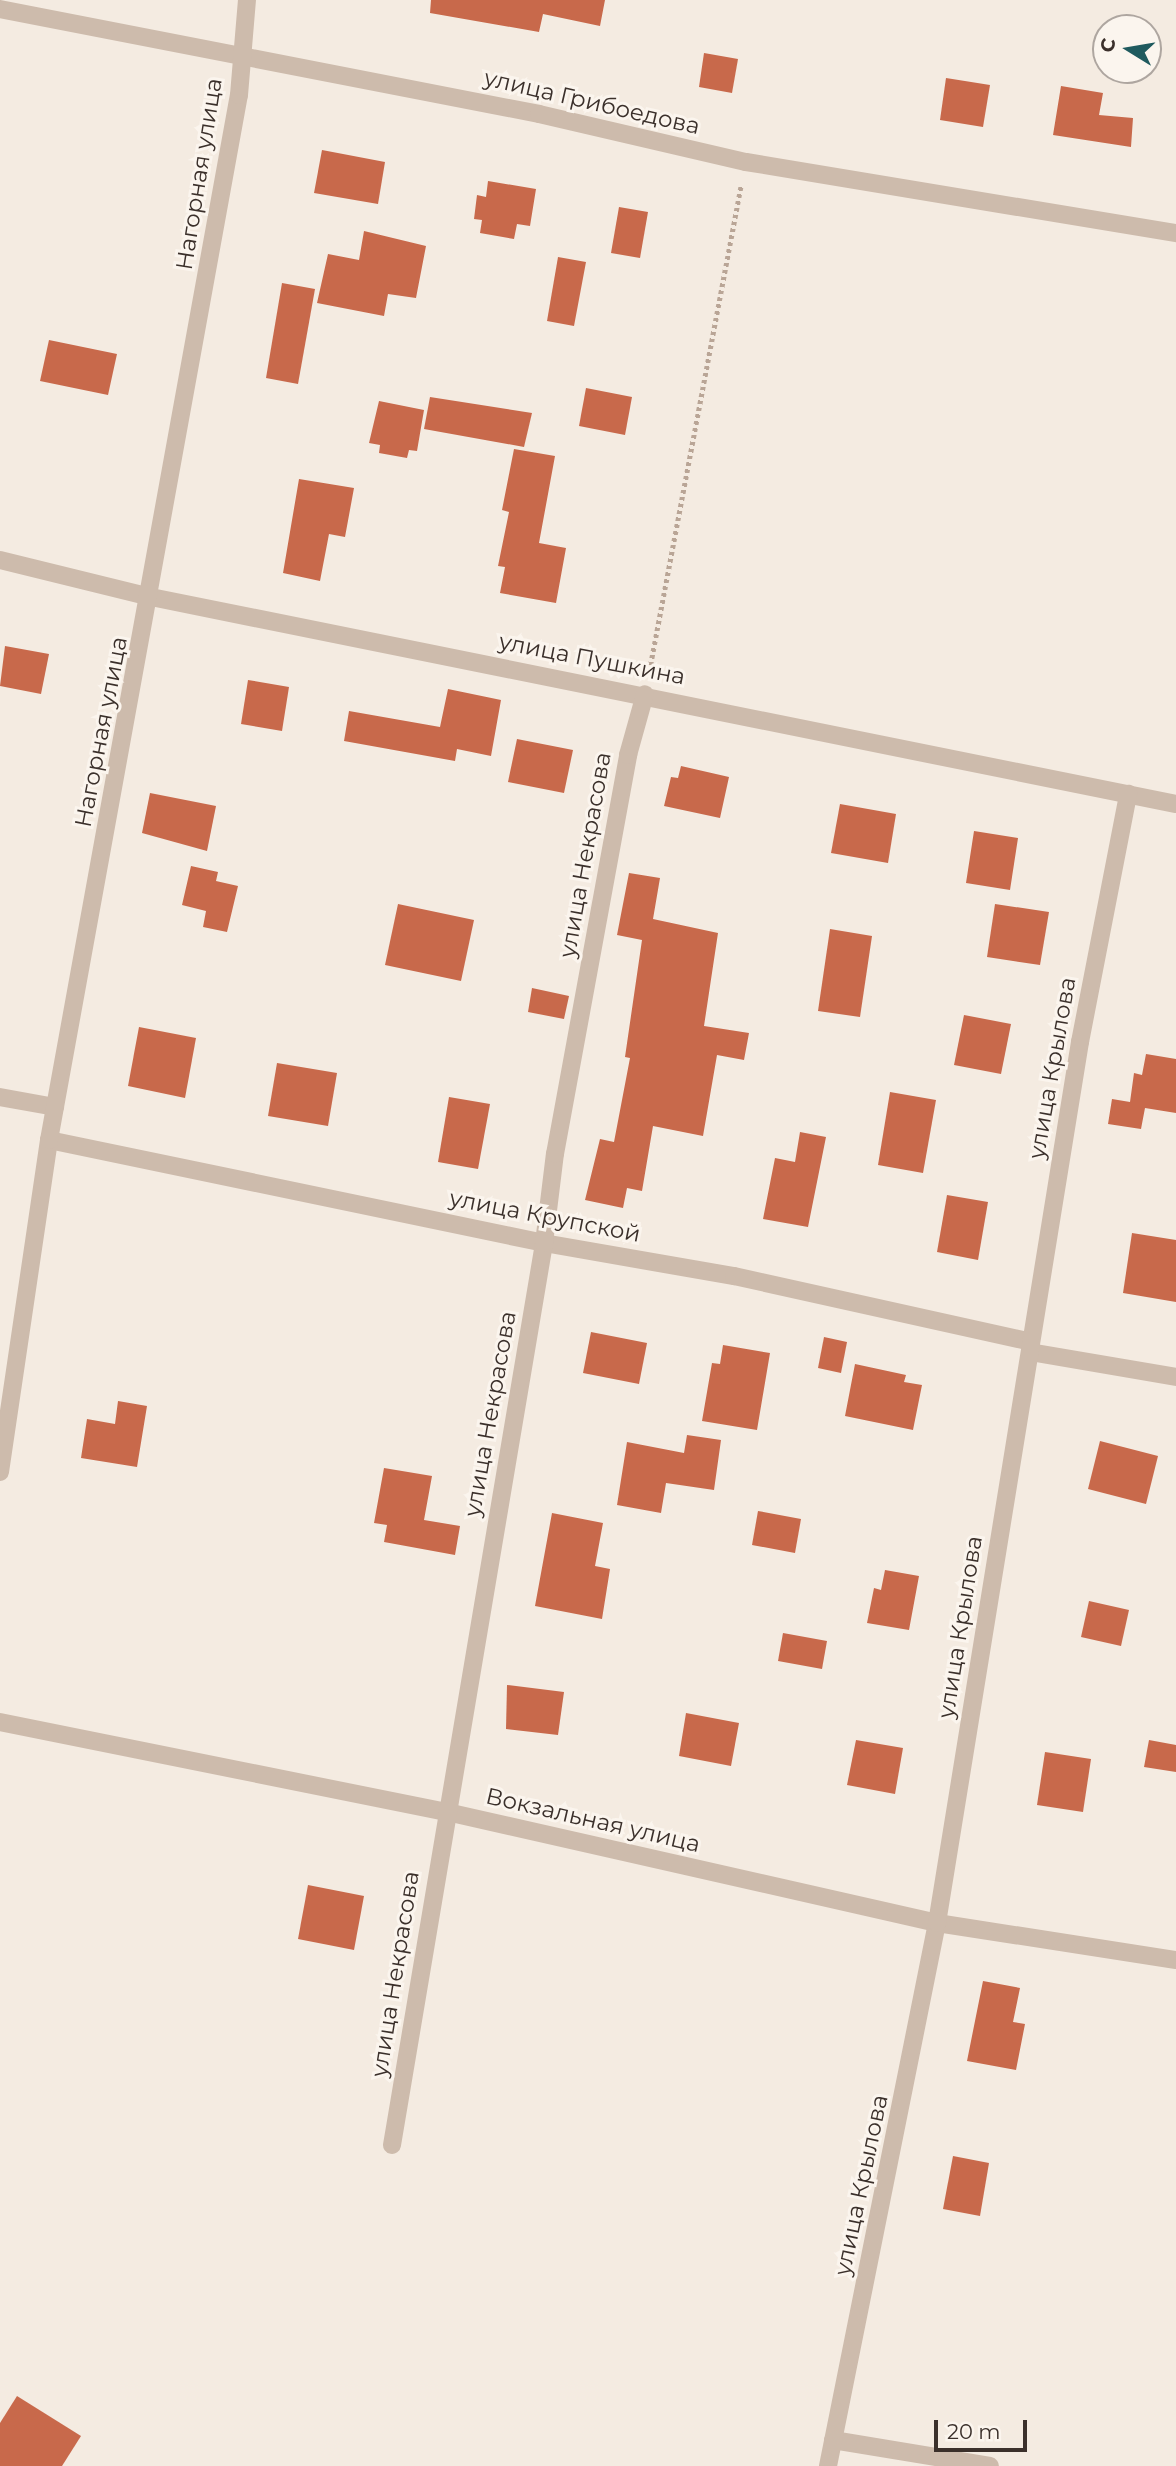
<!DOCTYPE html>
<meta charset="utf-8">
<style>
body{margin:0}
#map{position:relative;width:1176px;height:2466px;overflow:hidden;background:#f4ebe1;font-family:Montserrat,sans-serif}
div>[style]{position:absolute}
.building>*{inset:0;background:#c8694b}
.path>*{height:4.5px;margin-top:-2.25px;transform-origin:0;background:repeating-linear-gradient(90deg,#b9a596 0 3.5px,transparent 0 7px)}
.minor>*{height:18px;margin:-9px;padding:0 9px;transform-origin:9px;border-radius:9px;background:#cdbbac}
span{translate:-50% -50%;white-space:nowrap;text-align:center;line-height:1.15;-webkit-text-stroke:6px #fbf5ee;paint-order:stroke}
.street-label{font-size:23px;color:#3b302b}
.north{position:absolute;left:1092px;top:14px;width:70px;height:70px;box-sizing:border-box;background:#fbf5ee;border:2px solid #aea6a0;border-radius:50%;rotate:281deg;font-size:19px;font-weight:700;line-height:28px;text-align:center;color:#3b302b}
.north::after{content:'';display:block;margin:auto;width:24px;height:32px;background:#1f5a5e;clip-path:polygon(50% 0,100% 100%,50% 72%,0 100%)}
.scale{position:absolute;left:934px;top:2420px;width:93px;height:32px;box-sizing:border-box;border:4px solid #3b302b;border-top:0;padding-left:9px;font-size:21px;line-height:24px;white-space:nowrap;color:#3b302b;-webkit-text-stroke:5px #fbf5ee;paint-order:stroke}
</style>
<div id="map">
<div class="building">
<div style="clip-path:polygon(431px 0,605px 0,600px 26px,543px 14px,539px 32px,430px 13px)"></div>
<div style="clip-path:polygon(704px 53px,738px 59px,732px 93px,699px 87px)"></div>
<div style="clip-path:polygon(946px 78px,990px 85px,983px 127px,940px 120px)"></div>
<div style="clip-path:polygon(1061px 86px,1103px 93px,1099px 115px,1133px 118px,1131px 147px,1053px 135px)"></div>
<div style="clip-path:polygon(322px 150px,385px 162px,378px 204px,314px 193px)"></div>
<div style="clip-path:polygon(488px 181px,536px 189px,530px 226px,517px 224px,514px 239px,480px 233px,482px 220px,474px 219px,477px 195px,486px 197px)"></div>
<div style="clip-path:polygon(619px 207px,648px 212px,640px 258px,611px 253px)"></div>
<div style="clip-path:polygon(364px 231px,426px 246px,416px 298px,388px 294px,384px 316px,317px 303px,328px 254px,359px 260px)"></div>
<div style="clip-path:polygon(558px 257px,586px 262px,574px 326px,547px 321px)"></div>
<div style="clip-path:polygon(282px 283px,315px 289px,298px 384px,266px 378px)"></div>
<div style="clip-path:polygon(49px 340px,117px 354px,108px 395px,40px 381px)"></div>
<div style="clip-path:polygon(586px 388px,632px 397px,625px 435px,579px 426px)"></div>
<div style="clip-path:polygon(430px 397px,532px 413px,524px 447px,424px 429px)"></div>
<div style="clip-path:polygon(379px 401px,424px 410px,417px 451px,409px 450px,407px 458px,379px 453px,380px 445px,369px 443px)"></div>
<div style="clip-path:polygon(514px 449px,555px 456px,539px 543px,566px 548px,556px 603px,500px 593px,505px 567px,498px 566px,509px 512px,502px 510px)"></div>
<div style="clip-path:polygon(299px 479px,354px 488px,345px 537px,329px 534px,320px 581px,283px 573px)"></div>
<div style="clip-path:polygon(5px 646px,49px 654px,41px 694px,0 686px)"></div>
<div style="clip-path:polygon(248px 680px,289px 687px,282px 731px,241px 724px)"></div>
<div style="clip-path:polygon(448px 689px,501px 700px,491px 756px,457px 749px,455px 761px,344px 741px,349px 711px,440px 727px)"></div>
<div style="clip-path:polygon(517px 739px,573px 750px,564px 793px,508px 782px)"></div>
<div style="clip-path:polygon(681px 766px,729px 777px,720px 818px,664px 806px,671px 777px,678px 778px)"></div>
<div style="clip-path:polygon(150px 793px,216px 806px,207px 851px,142px 833px)"></div>
<div style="clip-path:polygon(840px 804px,896px 814px,888px 863px,831px 853px)"></div>
<div style="clip-path:polygon(974px 831px,1018px 838px,1010px 890px,966px 883px)"></div>
<div style="clip-path:polygon(191px 866px,218px 872px,216px 881px,238px 886px,227px 932px,203px 927px,206px 911px,182px 905px)"></div>
<div style="clip-path:polygon(629px 873px,660px 878px,653px 919px,718px 933px,704px 1026px,749px 1033px,744px 1060px,717px 1055px,703px 1136px,653px 1126px,642px 1191px,627px 1188px,623px 1208px,585px 1200px,600px 1139px,614px 1142px,630px 1058px,625px 1057px,642px 940px,617px 935px)"></div>
<div style="clip-path:polygon(398px 904px,474px 920px,461px 981px,385px 965px)"></div>
<div style="clip-path:polygon(995px 904px,1049px 912px,1040px 965px,987px 957px)"></div>
<div style="clip-path:polygon(830px 929px,872px 936px,860px 1017px,818px 1011px)"></div>
<div style="clip-path:polygon(532px 988px,569px 996px,564px 1019px,528px 1012px)"></div>
<div style="clip-path:polygon(964px 1015px,1011px 1024px,1001px 1074px,954px 1065px)"></div>
<div style="clip-path:polygon(139px 1027px,196px 1038px,185px 1098px,128px 1086px)"></div>
<div style="clip-path:polygon(1146px 1054px,1176px 1059px,1176px 1113px,1145px 1108px,1141px 1129px,1108px 1124px,1112px 1099px,1130px 1102px,1134px 1073px,1142px 1075px)"></div>
<div style="clip-path:polygon(277px 1063px,337px 1073px,328px 1126px,268px 1116px)"></div>
<div style="clip-path:polygon(890px 1092px,936px 1100px,923px 1173px,878px 1165px)"></div>
<div style="clip-path:polygon(449px 1097px,490px 1104px,478px 1169px,438px 1162px)"></div>
<div style="clip-path:polygon(800px 1132px,826px 1137px,808px 1227px,763px 1219px,775px 1158px,795px 1162px)"></div>
<div style="clip-path:polygon(947px 1195px,988px 1202px,978px 1260px,937px 1252px)"></div>
<div style="clip-path:polygon(1132px 1233px,1176px 1240px,1176px 1302px,1123px 1293px)"></div>
<div style="clip-path:polygon(591px 1332px,647px 1343px,639px 1384px,583px 1373px)"></div>
<div style="clip-path:polygon(824px 1337px,847px 1342px,841px 1373px,818px 1368px)"></div>
<div style="clip-path:polygon(723px 1345px,770px 1353px,757px 1430px,702px 1421px,712px 1363px,720px 1364px)"></div>
<div style="clip-path:polygon(855px 1364px,906px 1375px,904px 1382px,922px 1385px,913px 1430px,845px 1416px)"></div>
<div style="clip-path:polygon(118px 1401px,147px 1406px,137px 1467px,81px 1458px,87px 1419px,115px 1424px)"></div>
<div style="clip-path:polygon(687px 1435px,721px 1440px,714px 1490px,666px 1483px,661px 1513px,617px 1505px,627px 1442px,684px 1453px)"></div>
<div style="clip-path:polygon(1100px 1441px,1158px 1456px,1146px 1504px,1088px 1489px)"></div>
<div style="clip-path:polygon(384px 1468px,432px 1476px,424px 1520px,460px 1526px,455px 1555px,384px 1542px,387px 1525px,374px 1523px)"></div>
<div style="clip-path:polygon(758px 1511px,801px 1519px,795px 1553px,752px 1545px)"></div>
<div style="clip-path:polygon(552px 1513px,603px 1523px,595px 1566px,610px 1569px,602px 1619px,535px 1606px)"></div>
<div style="clip-path:polygon(885px 1570px,919px 1576px,909px 1630px,867px 1623px,874px 1588px,881px 1590px)"></div>
<div style="clip-path:polygon(1089px 1601px,1129px 1610px,1121px 1646px,1081px 1637px)"></div>
<div style="clip-path:polygon(783px 1633px,827px 1641px,822px 1669px,778px 1661px)"></div>
<div style="clip-path:polygon(507px 1685px,564px 1692px,558px 1735px,506px 1729px)"></div>
<div style="clip-path:polygon(686px 1713px,739px 1723px,731px 1766px,679px 1756px)"></div>
<div style="clip-path:polygon(856px 1740px,903px 1748px,895px 1794px,847px 1785px)"></div>
<div style="clip-path:polygon(1149px 1740px,1176px 1745px,1176px 1772px,1144px 1767px)"></div>
<div style="clip-path:polygon(1045px 1752px,1091px 1759px,1083px 1812px,1037px 1805px)"></div>
<div style="clip-path:polygon(308px 1885px,364px 1896px,354px 1950px,298px 1939px)"></div>
<div style="clip-path:polygon(983px 1981px,1020px 1988px,1013px 2022px,1025px 2024px,1016px 2070px,967px 2061px)"></div>
<div style="clip-path:polygon(953px 2156px,989px 2163px,980px 2216px,943px 2209px)"></div>
<div style="clip-path:polygon(17px 2396px,81px 2436px,62px 2466px,0 2466px,0 2423px)"></div>
</div>
<div class="path">
<div style="left:649px;top:672px;width:495px;rotate:-79.3deg"></div>
</div>
<div class="minor">
<div style="left:0;top:9px;width:549px;rotate:11.02deg"></div>
<div style="left:539px;top:114px;width:212px;rotate:13.1deg"></div>
<div style="left:746px;top:162px;width:436px;rotate:9.4deg"></div>
<div style="left:0;top:560px;width:155px;rotate:13.8deg"></div>
<div style="left:151px;top:597px;width:1046px;rotate:11.42deg"></div>
<div style="left:0;top:1097px;width:56px;rotate:10.3deg"></div>
<div style="left:49px;top:1140px;width:506px;rotate:11.75deg"></div>
<div style="left:544px;top:1243px;width:193px;rotate:9.9deg"></div>
<div style="left:734px;top:1276px;width:304px;rotate:12.5deg"></div>
<div style="left:1030px;top:1352px;width:148px;rotate:9.7deg"></div>
<div style="left:0;top:1472px;width:336px;rotate:-81.6deg"></div>
<div style="left:49px;top:1140px;width:1062px;rotate:-79.7deg"></div>
<div style="left:239px;top:95px;width:95px;rotate:-85.2deg"></div>
<div style="left:0;top:1722px;width:456px;rotate:11.4deg"></div>
<div style="left:447px;top:1812px;width:502px;rotate:12.76deg"></div>
<div style="left:937px;top:1923px;width:242px;rotate:8.8deg"></div>
<div style="left:392px;top:2145px;width:915px;rotate:-80.43deg"></div>
<div style="left:544px;top:1243px;width:90px;rotate:-83deg"></div>
<div style="left:555px;top:1154px;width:406px;rotate:-79.6deg"></div>
<div style="left:628px;top:755px;width:63px;rotate:-74.4deg"></div>
<div style="left:833px;top:2440px;width:159px;rotate:9.4deg"></div>
<div style="left:828px;top:2466px;width:554px;rotate:-78.65deg"></div>
<div style="left:937px;top:1923px;width:893px;rotate:-80.78deg"></div>
<div style="left:1080px;top:1042px;width:253px;rotate:-79deg"></div>
</div>
<div class="street-label">
<span style="left:592px;top:102px;rotate:13deg">улица Грибоедова</span>
<span style="left:199px;top:174px;rotate:-81deg">Нагорная улица</span>
<span style="left:592px;top:659px;rotate:11deg">улица Пушкина</span>
<span style="left:101px;top:732px;rotate:-79deg">Нагорная улица</span>
<span style="left:585px;top:855px;rotate:-80deg">улица Некрасова</span>
<span style="left:1052px;top:1068px;rotate:-80deg">улица Крылова</span>
<span style="left:545px;top:1216px;rotate:11deg">улица Крупской</span>
<span style="left:490px;top:1414px;rotate:-80deg">улица Некрасова</span>
<span style="left:960px;top:1627px;rotate:-81deg">улица Крылова</span>
<span style="left:593px;top:1820px;rotate:13deg">Вокзальная улица</span>
<span style="left:395px;top:1974px;rotate:-81deg">улица Некрасова</span>
<span style="left:861px;top:2185px;rotate:-78deg">улица Крылова</span>
</div>
<div class="north">С</div>
<div class="scale">20 m</div>
</div>
